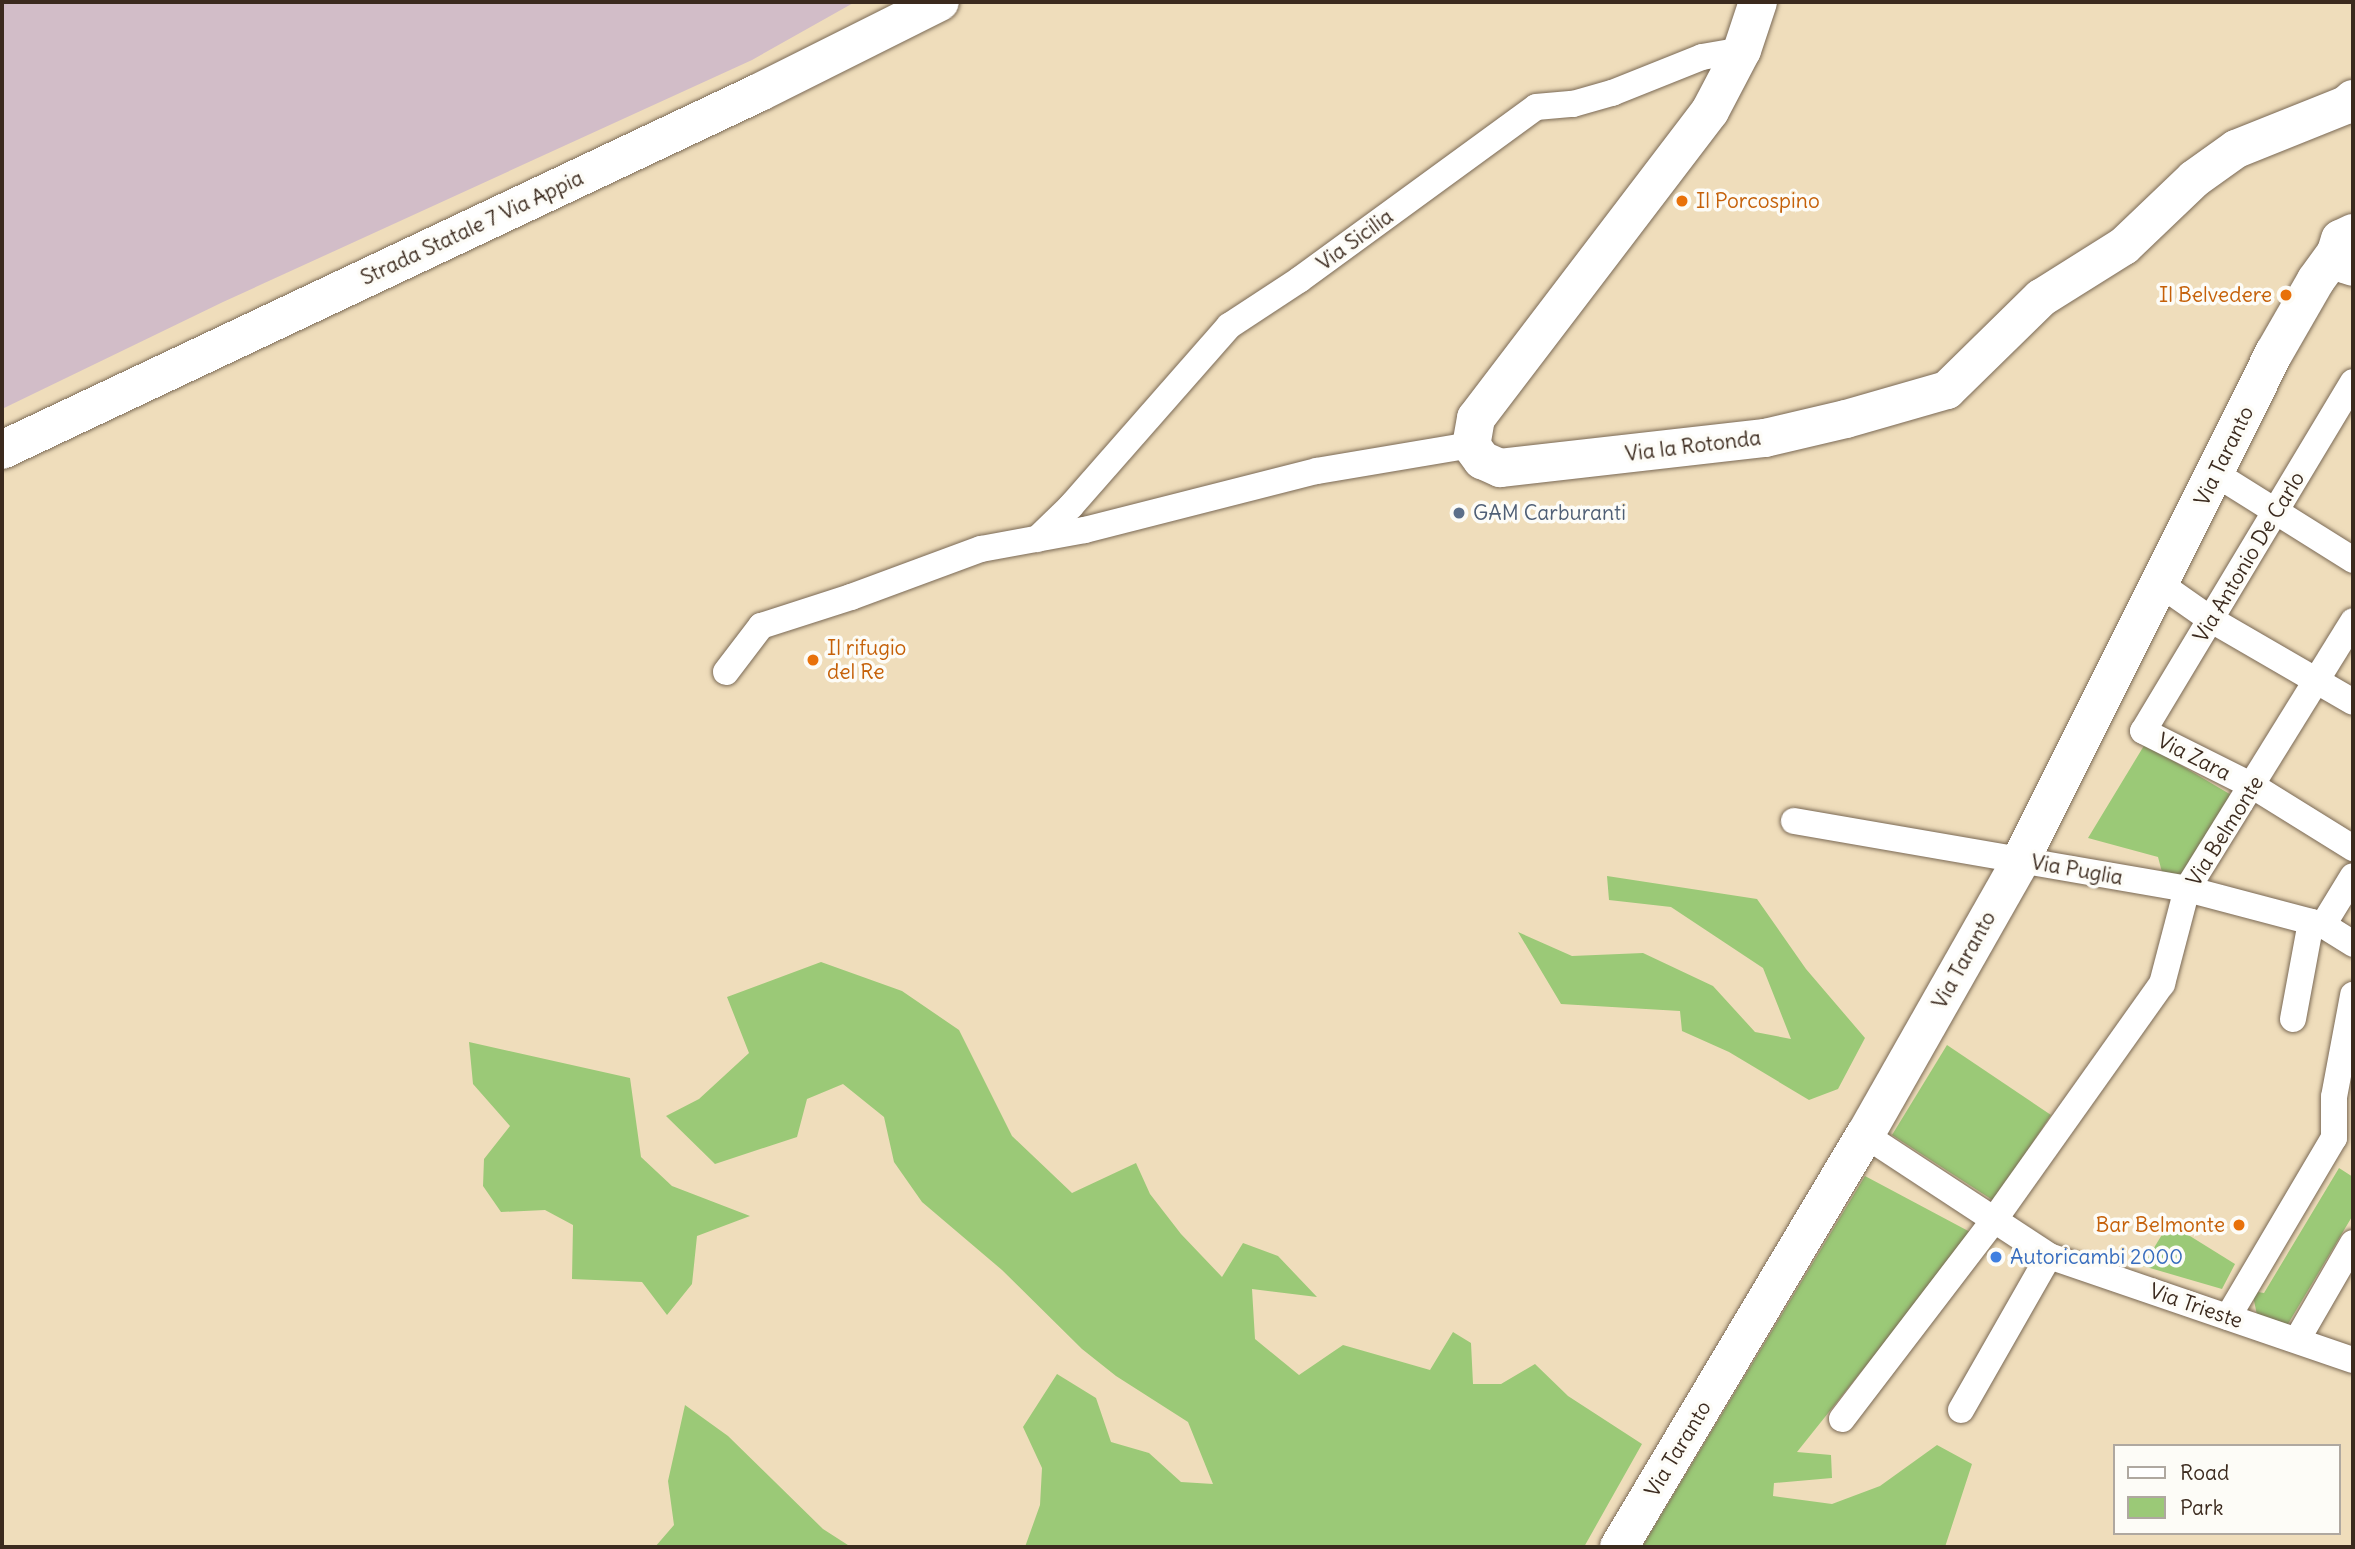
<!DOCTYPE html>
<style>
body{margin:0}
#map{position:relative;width:2355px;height:1549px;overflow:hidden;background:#efddbb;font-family:Delius,sans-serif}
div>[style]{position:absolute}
.industrial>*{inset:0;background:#d2bdc8}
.green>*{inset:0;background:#9bc977}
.roads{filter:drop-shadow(0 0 2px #7a6955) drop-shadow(0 0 2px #7a6955)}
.street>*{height:26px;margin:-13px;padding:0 13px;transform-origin:13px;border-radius:13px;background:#fff}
.secondary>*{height:38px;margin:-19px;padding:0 19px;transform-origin:19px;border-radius:19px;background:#fff}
.primary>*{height:38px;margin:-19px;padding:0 19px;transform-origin:19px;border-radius:19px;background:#fff}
.dots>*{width:19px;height:19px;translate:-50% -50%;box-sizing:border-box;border:4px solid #fdfcf7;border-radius:50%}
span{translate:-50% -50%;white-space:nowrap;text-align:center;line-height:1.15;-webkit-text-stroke:7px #fdfcf7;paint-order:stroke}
.food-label{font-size:21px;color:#c56008}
.left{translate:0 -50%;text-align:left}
.right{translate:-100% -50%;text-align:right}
.street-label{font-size:21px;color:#3b2a1e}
.service-label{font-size:21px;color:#4e5e75}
.shop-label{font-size:21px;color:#366cbe}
.frame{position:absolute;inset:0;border:4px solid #3b2a1e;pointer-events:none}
.legend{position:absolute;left:2113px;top:1444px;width:228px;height:91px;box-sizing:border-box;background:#fdfcf7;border:2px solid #afa8a0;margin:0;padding:9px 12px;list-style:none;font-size:21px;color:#3b2a1e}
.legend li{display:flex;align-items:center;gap:14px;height:35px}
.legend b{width:35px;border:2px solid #afa8a0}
</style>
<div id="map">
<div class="industrial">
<div style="clip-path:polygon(2px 2px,855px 2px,752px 60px,223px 302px,2px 409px)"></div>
</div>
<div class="green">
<div style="clip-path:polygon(2145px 744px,2233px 796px,2182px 881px,2163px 876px,2158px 857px,2088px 838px)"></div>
<div style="clip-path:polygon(1607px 876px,1757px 899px,1806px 969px,1865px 1038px,1838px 1089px,1809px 1100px,1729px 1052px,1682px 1031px,1680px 1011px,1561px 1004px,1518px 932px,1572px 956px,1643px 953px,1713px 986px,1755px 1032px,1791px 1039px,1763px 968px,1671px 907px,1609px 900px)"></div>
<div style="clip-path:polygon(821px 962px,902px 991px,959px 1030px,1012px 1136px,1072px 1193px,1136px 1163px,1150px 1194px,1181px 1234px,1222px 1277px,1243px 1243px,1278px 1256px,1317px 1297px,1252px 1289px,1255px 1339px,1299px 1375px,1343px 1345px,1430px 1370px,1453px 1332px,1471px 1343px,1473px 1384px,1501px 1384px,1535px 1364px,1568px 1396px,1642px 1444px,1584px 1547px,1025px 1547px,1040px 1505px,1042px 1468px,1023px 1427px,1057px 1374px,1096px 1398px,1111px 1442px,1149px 1453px,1181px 1482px,1213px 1484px,1188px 1422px,1116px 1376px,1082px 1349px,1002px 1270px,922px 1202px,894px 1162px,884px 1117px,843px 1084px,807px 1099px,797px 1137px,715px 1164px,666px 1116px,699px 1099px,749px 1053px,727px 997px)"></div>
<div style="clip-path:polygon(469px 1042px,630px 1078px,641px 1157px,672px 1186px,750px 1216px,697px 1236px,692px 1284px,667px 1315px,642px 1282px,572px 1279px,573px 1225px,545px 1210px,501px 1212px,483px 1186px,484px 1159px,510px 1126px,473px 1084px)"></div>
<div style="clip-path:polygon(1947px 1045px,2051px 1115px,1994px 1201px,1892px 1135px)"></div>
<div style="clip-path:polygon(2339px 1168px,2353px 1177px,2353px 1215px,2285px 1329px,2257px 1315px,2252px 1291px,2264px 1293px)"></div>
<div style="clip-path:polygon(1865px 1176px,1972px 1233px,1797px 1452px,1831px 1455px,1832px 1478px,1774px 1483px,1773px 1496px,1832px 1504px,1880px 1486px,1937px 1445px,1972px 1464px,1945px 1547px,1642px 1547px)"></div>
<div style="clip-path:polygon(2169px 1223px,2235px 1264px,2222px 1289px,2143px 1266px)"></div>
<div style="clip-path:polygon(685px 1405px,728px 1436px,823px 1529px,851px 1547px,655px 1547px,674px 1525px,668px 1481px)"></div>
</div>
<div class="roads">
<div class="street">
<div style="left:2353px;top:382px;width:407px;rotate:121deg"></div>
<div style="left:2143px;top:731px;width:123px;rotate:26.6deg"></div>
<div style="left:2253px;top:786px;width:118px;rotate:31.8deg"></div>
<div style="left:2216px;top:474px;width:162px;rotate:32.1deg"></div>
<div style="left:1037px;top:539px;width:47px;rotate:-44.1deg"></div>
<div style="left:1071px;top:506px;width:240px;rotate:-48.7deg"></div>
<div style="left:1229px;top:326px;width:84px;rotate:-33.3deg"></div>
<div style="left:1299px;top:280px;width:293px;rotate:-36.1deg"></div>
<div style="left:1536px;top:107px;width:37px;rotate:-5deg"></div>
<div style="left:1573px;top:104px;width:41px;rotate:-15.8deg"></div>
<div style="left:1612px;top:93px;width:97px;rotate:-21.8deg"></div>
<div style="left:1702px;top:57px;width:41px;rotate:-9.9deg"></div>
<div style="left:2160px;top:584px;width:61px;rotate:35deg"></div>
<div style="left:2210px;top:619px;width:165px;rotate:30.1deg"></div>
<div style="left:726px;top:672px;width:58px;rotate:-52.7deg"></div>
<div style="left:761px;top:626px;width:95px;rotate:-17.9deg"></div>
<div style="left:851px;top:597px;width:139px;rotate:-20.3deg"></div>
<div style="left:981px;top:549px;width:106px;rotate:-10.4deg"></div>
<div style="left:1085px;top:530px;width:239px;rotate:-14.3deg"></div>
<div style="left:1317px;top:471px;width:156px;rotate:-9.6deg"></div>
<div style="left:1794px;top:821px;width:399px;rotate:9.8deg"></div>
<div style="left:2187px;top:889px;width:141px;rotate:14.8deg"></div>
<div style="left:2323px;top:925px;width:36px;rotate:32deg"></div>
<div style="left:2323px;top:925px;width:57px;rotate:-58.5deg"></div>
<div style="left:2293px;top:1019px;width:99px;rotate:-79.5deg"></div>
<div style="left:1865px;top:1135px;width:220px;rotate:33.3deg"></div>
<div style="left:2049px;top:1256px;width:321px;rotate:18.9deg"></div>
<div style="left:2228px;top:1317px;width:208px;rotate:-59.4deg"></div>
<div style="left:2334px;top:1138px;width:41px;rotate:-90deg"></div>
<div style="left:2334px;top:1097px;width:104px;rotate:-79.4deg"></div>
<div style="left:2297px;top:1340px;width:112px;rotate:-60deg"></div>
<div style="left:1961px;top:1410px;width:177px;rotate:-60.3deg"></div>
<div style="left:1842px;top:1419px;width:250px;rotate:-52.6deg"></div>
<div style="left:1994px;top:1220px;width:290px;rotate:-54.6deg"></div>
<div style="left:2162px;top:984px;width:98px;rotate:-75.3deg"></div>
<div style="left:2187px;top:889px;width:315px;rotate:-58.2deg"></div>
</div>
<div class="secondary">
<div style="left:1619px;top:1547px;width:480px;rotate:-59.2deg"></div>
<div style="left:1865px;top:1135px;width:316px;rotate:-60.4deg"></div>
<div style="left:2021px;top:860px;width:567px;rotate:-63.48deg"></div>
<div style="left:2274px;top:353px;width:84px;rotate:-60.1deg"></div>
<div style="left:2316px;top:280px;width:34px;rotate:-54deg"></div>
</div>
<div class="primary">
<div style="left:1758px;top:2px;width:51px;rotate:108.4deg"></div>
<div style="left:1742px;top:50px;width:69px;rotate:117.7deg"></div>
<div style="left:1710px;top:111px;width:386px;rotate:127.3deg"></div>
<div style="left:1476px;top:418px;width:27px;rotate:100deg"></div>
<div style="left:1471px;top:445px;width:19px;rotate:54deg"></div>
<div style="left:1482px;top:460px;width:20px;rotate:24deg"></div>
<div style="left:1500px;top:468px;width:267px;rotate:-6.5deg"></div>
<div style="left:1765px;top:438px;width:83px;rotate:-13.2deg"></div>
<div style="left:1846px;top:419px;width:105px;rotate:-16deg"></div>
<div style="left:1947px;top:390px;width:132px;rotate:-44.4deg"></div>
<div style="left:2041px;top:298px;width:98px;rotate:-32.1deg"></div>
<div style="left:2124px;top:246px;width:97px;rotate:-43.7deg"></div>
<div style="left:2194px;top:179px;width:52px;rotate:-35.5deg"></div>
<div style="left:2236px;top:149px;width:118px;rotate:-21.8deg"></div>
<div style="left:2346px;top:105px;width:9px;rotate:-41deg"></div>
<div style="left:2353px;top:233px;width:14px;rotate:155deg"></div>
<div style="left:2340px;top:239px;width:14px;rotate:107deg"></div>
<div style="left:2336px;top:252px;width:14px;rotate:56deg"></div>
<div style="left:2344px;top:264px;width:9px;rotate:18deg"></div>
<div style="left:2px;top:450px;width:838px;rotate:-25.28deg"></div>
<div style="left:760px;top:92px;width:201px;rotate:-26.6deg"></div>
</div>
</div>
<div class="dots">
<div style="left:1682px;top:201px;background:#e8710a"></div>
<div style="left:2286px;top:295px;background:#e8710a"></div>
<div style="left:1459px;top:513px;background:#5c6f8a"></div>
<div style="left:813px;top:660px;background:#e8710a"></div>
<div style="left:2239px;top:1225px;background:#e8710a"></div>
<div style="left:1996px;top:1257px;background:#3f7fe0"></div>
</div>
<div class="food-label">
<span class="left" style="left:1696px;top:201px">Il Porcospino</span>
<span class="right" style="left:2272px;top:295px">Il Belvedere</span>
<span class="left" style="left:827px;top:660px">Il rifugio<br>del Re</span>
<span class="right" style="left:2225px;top:1225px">Bar Belmonte</span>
</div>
<div class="street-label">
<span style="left:472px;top:228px;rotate:-25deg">Strada Statale 7 Via Appia</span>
<span style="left:1355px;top:240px;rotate:-36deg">Via Sicilia</span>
<span style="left:1693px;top:446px;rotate:-7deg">Via la Rotonda</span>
<span style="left:2224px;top:456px;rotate:-64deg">Via Taranto</span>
<span style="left:2249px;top:557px;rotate:-59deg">Via Antonio De Carlo</span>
<span style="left:2194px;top:757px;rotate:27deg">Via Zara</span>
<span style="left:2225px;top:831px;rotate:-58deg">Via Belmonte</span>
<span style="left:2077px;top:870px;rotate:10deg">Via Puglia</span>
<span style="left:1964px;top:960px;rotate:-61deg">Via Taranto</span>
<span style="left:2196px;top:1306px;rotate:19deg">Via Trieste</span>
<span style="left:1678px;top:1449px;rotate:-59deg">Via Taranto</span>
</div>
<div class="service-label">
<span class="left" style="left:1473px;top:513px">GAM Carburanti</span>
</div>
<div class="shop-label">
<span class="left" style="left:2010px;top:1257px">Autoricambi 2000</span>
</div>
<div class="frame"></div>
<ul class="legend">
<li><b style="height:9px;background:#fff"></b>Road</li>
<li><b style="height:19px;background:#9bc977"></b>Park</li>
</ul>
</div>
